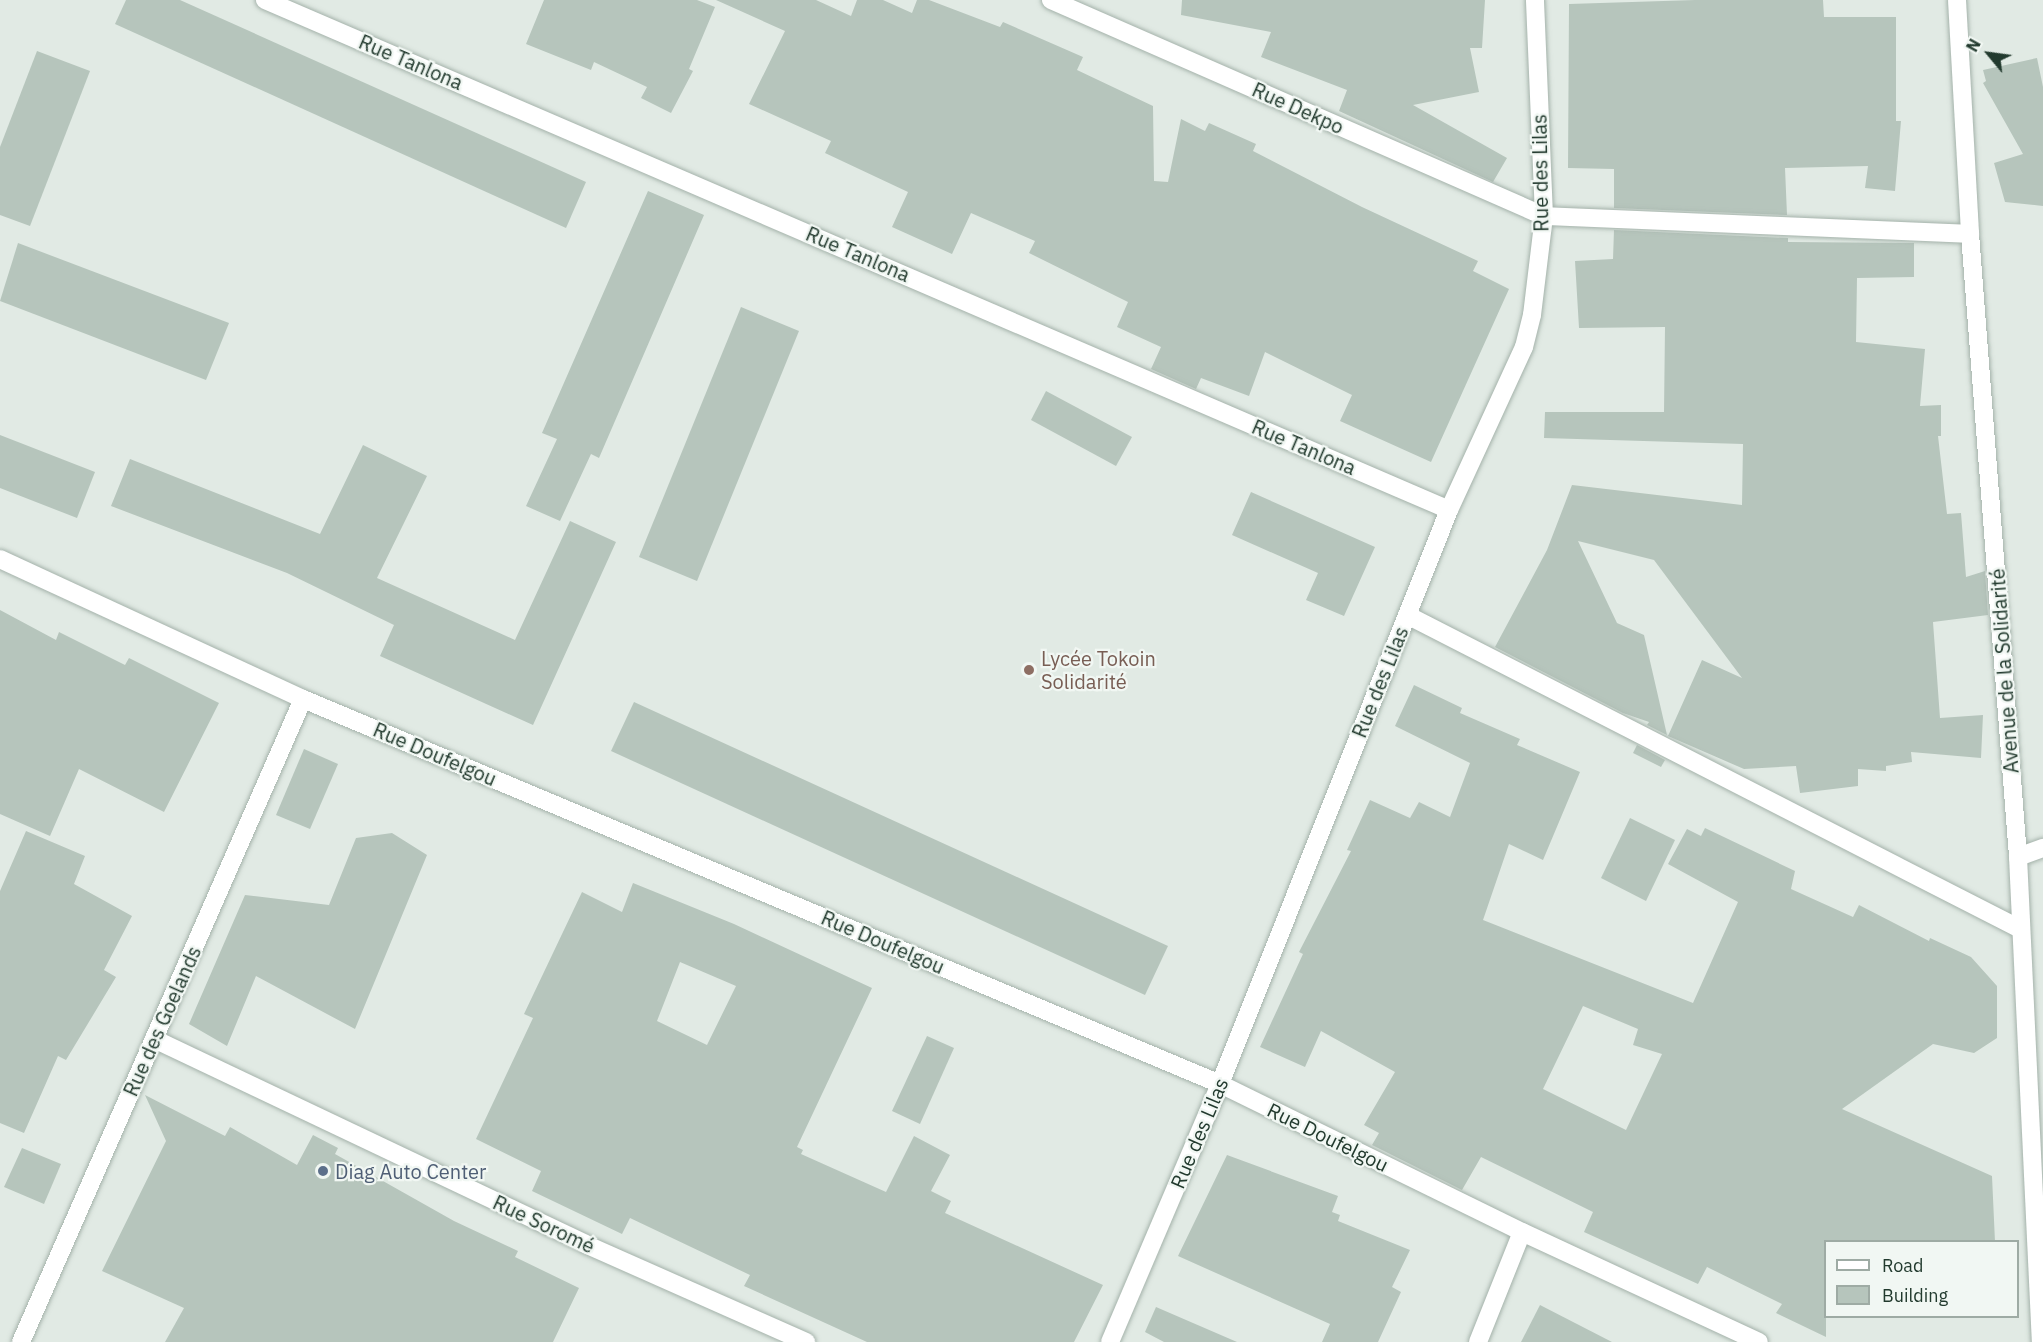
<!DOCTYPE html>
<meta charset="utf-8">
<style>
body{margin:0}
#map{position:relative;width:2043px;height:1342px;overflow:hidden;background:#e1eae4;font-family:"IBM Plex Sans",sans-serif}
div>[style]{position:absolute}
.building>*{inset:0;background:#b6c5bc}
.roads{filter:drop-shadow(0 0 2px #a4b2aa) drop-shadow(0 0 2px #a4b2aa)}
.minor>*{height:18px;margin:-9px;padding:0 9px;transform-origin:9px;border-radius:9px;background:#fff}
.dots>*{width:16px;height:16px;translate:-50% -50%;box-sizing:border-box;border:3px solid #f1f7f3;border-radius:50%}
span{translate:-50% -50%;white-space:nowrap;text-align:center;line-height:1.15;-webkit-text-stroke:4.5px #f1f7f3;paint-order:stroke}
.street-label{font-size:20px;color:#223a2e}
.education-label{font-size:20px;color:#785e54}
.left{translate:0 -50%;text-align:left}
.service-label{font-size:20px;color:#4e5e75}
.legend{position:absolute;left:1824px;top:1240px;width:195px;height:78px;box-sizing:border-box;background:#f1f7f3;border:2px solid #9eaba4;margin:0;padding:8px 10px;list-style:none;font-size:18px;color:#223a2e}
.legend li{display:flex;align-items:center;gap:12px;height:30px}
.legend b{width:30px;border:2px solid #9eaba4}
.north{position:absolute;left:1959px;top:24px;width:60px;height:60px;-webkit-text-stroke:4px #f1f7f3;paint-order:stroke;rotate:299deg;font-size:16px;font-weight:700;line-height:24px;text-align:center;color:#223a2e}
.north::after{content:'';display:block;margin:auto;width:21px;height:27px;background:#223a2e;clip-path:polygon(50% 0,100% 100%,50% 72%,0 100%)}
</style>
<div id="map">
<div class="building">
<div style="clip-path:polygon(126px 0,180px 0,586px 182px,566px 228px,115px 24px)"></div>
<div style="clip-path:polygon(544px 0,697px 0,715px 7px,689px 69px,693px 71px,671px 113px,641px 98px,647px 87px,594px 62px,591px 70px,526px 44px)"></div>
<div style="clip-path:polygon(716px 0,816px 0,851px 16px,857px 0,883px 0,912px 13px,917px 0,929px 0,1000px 27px,1003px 22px,1083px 57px,1077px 70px,1153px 106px,1154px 181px,1168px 182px,1181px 119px,1205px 131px,1209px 123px,1256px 144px,1253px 151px,1362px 207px,1478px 261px,1473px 271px,1509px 289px,1431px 462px,1340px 421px,1352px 395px,1265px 352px,1249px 396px,1201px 378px,1196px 389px,1151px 369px,1161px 347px,1117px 327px,1128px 302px,1029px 253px,1035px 241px,971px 213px,952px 254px,892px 227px,908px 192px,825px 153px,831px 141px,749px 104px,785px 31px)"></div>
<div style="clip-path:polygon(1182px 0,1485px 0,1482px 48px,1470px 48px,1479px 92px,1413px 105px,1507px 158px,1493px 182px,1339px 111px,1347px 90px,1261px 57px,1271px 32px,1181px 15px)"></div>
<div style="clip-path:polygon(1695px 0,1823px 0,1824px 17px,1896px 17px,1896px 121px,1901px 121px,1895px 191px,1865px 188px,1868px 166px,1785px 168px,1787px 215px,1614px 208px,1614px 169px,1568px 168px,1569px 4px)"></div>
<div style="clip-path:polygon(37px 51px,90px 71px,30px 226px,0 215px,0 147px)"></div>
<div style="clip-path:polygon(2037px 58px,2043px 87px,2043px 206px,2005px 202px,1994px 163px,2023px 154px,1983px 83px,1986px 81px,1983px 70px)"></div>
<div style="clip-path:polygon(648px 191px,704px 215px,599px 458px,591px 454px,560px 521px,526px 506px,557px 439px,542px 433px)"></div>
<div style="clip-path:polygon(1614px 230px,1788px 238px,1788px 242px,1914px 243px,1914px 277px,1857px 278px,1856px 342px,1925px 349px,1920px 406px,1941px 405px,1941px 436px,1938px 436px,1947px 514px,1961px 513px,1966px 577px,1985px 571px,1988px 615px,1933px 622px,1940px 718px,1983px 715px,1981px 758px,1911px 752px,1912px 762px,1886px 766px,1886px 771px,1858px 769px,1858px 786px,1800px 793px,1796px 766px,1744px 769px,1668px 736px,1702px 660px,1742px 678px,1654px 560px,1578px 541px,1617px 623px,1644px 635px,1667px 735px,1647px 725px,1649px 722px,1623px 713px,1495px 647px,1547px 550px,1572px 485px,1742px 505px,1743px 444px,1544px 438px,1545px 412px,1664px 412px,1665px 327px,1579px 328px,1575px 261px,1613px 259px)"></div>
<div style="clip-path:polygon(18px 243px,229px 323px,206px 380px,0 301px)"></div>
<div style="clip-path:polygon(741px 307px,799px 331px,697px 581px,639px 557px)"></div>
<div style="clip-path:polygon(1046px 391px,1132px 437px,1116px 466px,1031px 420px)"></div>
<div style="clip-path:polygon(0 435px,95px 472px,77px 518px,0 488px)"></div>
<div style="clip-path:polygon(363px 445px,427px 476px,377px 578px,515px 640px,570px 521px,616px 542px,533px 725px,380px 656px,394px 625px,287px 573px,111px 506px,130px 459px,320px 534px)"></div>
<div style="clip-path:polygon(1251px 492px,1375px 547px,1344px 616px,1306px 600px,1318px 573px,1232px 535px)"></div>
<div style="clip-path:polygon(0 610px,56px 640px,59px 632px,125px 665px,129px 658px,219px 703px,164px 812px,79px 769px,50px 836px,0 814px)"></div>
<div style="clip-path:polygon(evenodd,1414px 685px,1462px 708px,1460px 713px,1520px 739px,1517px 745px,1580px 772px,1543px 860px,1509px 844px,1483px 920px,1693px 1003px,1738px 902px,1668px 864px,1687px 829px,1701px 836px,1705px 828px,1795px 871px,1791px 889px,1853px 917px,1859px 905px,1929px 941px,1930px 938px,1971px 957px,1997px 986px,1997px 1038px,1974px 1053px,1933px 1044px,1842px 1109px,1992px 1176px,1995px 1242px,1826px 1242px,1826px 1337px,1776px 1313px,1782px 1304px,1707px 1267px,1698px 1284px,1584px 1232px,1593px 1212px,1481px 1157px,1462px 1190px,1372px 1145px,1379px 1133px,1364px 1125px,1395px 1072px,1321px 1031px,1305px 1067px,1260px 1047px,1303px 954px,1299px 952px,1351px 851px,1347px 850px,1370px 800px,1410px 818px,1419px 802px,1450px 817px,1470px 763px,1395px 726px,1414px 685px,1583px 1006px,1638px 1029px,1633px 1045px,1662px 1054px,1626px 1130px,1543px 1089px,1583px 1006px)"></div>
<div style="clip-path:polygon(634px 702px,1168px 946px,1145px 995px,611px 751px)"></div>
<div style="clip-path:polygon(1637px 745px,1665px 760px,1661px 767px,1633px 753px)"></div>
<div style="clip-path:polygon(304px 749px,338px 764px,310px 829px,276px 815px)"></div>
<div style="clip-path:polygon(1630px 818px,1675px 840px,1646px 901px,1601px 878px)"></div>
<div style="clip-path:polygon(26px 831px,85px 856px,74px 884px,132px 916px,104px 970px,116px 977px,66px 1060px,58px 1056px,24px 1133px,0 1123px,0 891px)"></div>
<div style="clip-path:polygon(392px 833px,427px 855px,355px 1029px,256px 976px,227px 1046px,189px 1024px,245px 895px,329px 905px,356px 838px)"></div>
<div style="clip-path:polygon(evenodd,633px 883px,734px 924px,872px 988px,797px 1147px,803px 1150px,801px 1154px,886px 1192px,914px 1136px,950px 1155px,931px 1191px,951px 1201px,945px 1213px,1103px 1285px,1074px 1342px,867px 1342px,744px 1286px,750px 1275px,630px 1218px,622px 1234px,532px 1191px,541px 1171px,476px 1139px,533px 1018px,524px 1014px,582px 892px,622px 912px,633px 883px,680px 962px,736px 986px,707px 1045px,657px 1021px,680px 962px)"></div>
<div style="clip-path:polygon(927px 1036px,954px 1048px,920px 1124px,892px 1111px)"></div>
<div style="clip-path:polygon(145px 1095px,225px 1136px,230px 1127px,297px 1165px,313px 1135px,338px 1148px,335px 1154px,454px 1221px,518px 1251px,515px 1257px,579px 1288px,553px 1342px,165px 1342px,184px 1308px,102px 1271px,166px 1141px)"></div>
<div style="clip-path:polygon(22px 1148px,61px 1164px,44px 1204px,4px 1187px)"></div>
<div style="clip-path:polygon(1227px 1155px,1338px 1196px,1332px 1212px,1340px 1215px,1338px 1221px,1410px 1250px,1392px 1287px,1401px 1292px,1378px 1342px,1322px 1342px,1330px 1324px,1178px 1256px)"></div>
<div style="clip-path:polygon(1540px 1305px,1612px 1342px,1521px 1342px)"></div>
<div style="clip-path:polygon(1156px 1307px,1237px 1342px,1164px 1342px,1145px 1332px)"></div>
</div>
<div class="roads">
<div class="minor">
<div style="left:265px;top:0;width:1289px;rotate:23.3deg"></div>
<div style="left:1051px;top:0;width:538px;rotate:23.66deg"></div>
<div style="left:1544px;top:216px;width:426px;rotate:2.4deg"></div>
<div style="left:1957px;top:0;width:234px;rotate:86.8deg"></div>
<div style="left:1970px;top:234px;width:625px;rotate:85.59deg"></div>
<div style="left:2018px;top:857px;width:486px;rotate:87.3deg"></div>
<div style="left:0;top:559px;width:334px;rotate:24.8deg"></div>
<div style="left:303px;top:699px;width:995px;rotate:22.77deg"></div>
<div style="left:1220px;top:1084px;width:336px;rotate:26.1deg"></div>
<div style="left:1522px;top:1232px;width:261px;rotate:24.9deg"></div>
<div style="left:1407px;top:615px;width:689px;rotate:27.12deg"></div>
<div style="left:2018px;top:857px;width:27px;rotate:-20deg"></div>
<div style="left:154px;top:1039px;width:477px;rotate:25.4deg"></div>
<div style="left:585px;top:1244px;width:242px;rotate:23.9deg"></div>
<div style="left:21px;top:1342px;width:702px;rotate:-66.32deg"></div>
<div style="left:1110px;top:1342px;width:280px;rotate:-66.9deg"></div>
<div style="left:1220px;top:1084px;width:618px;rotate:-68.25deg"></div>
<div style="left:1449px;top:510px;width:179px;rotate:-65.3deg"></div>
<div style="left:1524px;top:347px;width:33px;rotate:-76deg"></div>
<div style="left:1532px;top:315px;width:100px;rotate:-83.1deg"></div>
<div style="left:1544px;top:216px;width:216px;rotate:-92.4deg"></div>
<div style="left:1478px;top:1342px;width:118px;rotate:-68.2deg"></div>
</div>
</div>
<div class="dots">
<div style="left:1029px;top:670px;background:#8d6e63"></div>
<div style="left:323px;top:1171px;background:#5c6f8a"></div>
</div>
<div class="street-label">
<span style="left:411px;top:62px;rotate:23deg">Rue Tanlona</span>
<span style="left:1298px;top:108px;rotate:24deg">Rue Dekpo</span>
<span style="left:1540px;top:173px;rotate:-91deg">Rue des Lilas</span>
<span style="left:858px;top:254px;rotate:23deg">Rue Tanlona</span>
<span style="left:1304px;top:447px;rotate:23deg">Rue Tanlona</span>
<span style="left:2004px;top:671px;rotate:-94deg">Avenue de la Solidarité</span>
<span style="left:1380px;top:682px;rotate:-68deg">Rue des Lilas</span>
<span style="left:435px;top:754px;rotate:23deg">Rue Doufelgou</span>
<span style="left:883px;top:942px;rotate:23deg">Rue Doufelgou</span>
<span style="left:162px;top:1021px;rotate:-66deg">Rue des Goelands</span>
<span style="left:1199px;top:1133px;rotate:-67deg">Rue des Lilas</span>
<span style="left:1328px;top:1137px;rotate:26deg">Rue Doufelgou</span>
<span style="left:544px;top:1224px;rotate:25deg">Rue Soromé</span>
</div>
<div class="education-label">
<span class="left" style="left:1041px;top:670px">Lycée Tokoin<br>Solidarité</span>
</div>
<div class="service-label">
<span class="left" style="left:335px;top:1171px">Diag Auto Center</span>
</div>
<ul class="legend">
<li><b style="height:8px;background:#fff"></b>Road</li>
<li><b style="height:16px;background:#b6c5bc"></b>Building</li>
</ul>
<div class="north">N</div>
</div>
